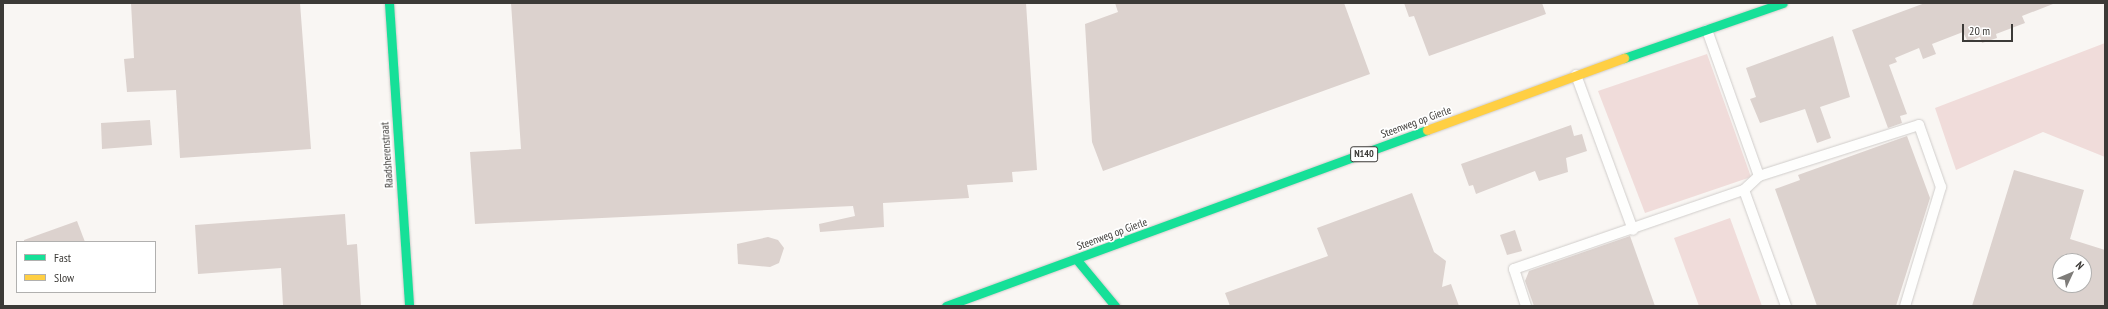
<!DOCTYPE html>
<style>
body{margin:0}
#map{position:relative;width:2108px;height:309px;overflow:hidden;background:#f9f6f3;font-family:"PT Sans Narrow",sans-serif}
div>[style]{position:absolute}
.green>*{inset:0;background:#f0dcda}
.building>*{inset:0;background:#dcd2ce}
.roads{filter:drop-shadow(0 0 1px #d0cdcb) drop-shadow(0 0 1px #d0cdcb)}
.lane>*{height:10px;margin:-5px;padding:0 5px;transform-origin:5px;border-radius:5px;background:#fefefd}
.fast>*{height:9px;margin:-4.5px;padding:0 4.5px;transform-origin:4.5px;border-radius:4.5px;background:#16e098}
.slow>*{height:9px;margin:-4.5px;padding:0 4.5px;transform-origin:4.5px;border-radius:4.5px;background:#ffcf43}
span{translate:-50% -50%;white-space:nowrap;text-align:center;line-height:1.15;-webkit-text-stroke:3.5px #fff;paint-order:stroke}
.shield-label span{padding:1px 3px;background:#fff;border:1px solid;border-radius:3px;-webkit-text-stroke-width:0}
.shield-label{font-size:10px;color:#3c3a37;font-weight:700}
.street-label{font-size:11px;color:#3c3a37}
.frame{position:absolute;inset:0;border:4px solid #3c3a37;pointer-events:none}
.legend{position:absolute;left:16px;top:241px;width:140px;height:52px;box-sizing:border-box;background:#fff;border:1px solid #b1b0af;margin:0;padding:5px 7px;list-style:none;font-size:12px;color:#3c3a37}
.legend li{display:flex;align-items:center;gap:8px;height:20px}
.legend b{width:20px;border:1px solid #b1b0af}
.north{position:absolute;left:2052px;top:253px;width:40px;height:40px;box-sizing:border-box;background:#fff;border:1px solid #b1b0af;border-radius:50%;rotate:46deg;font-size:11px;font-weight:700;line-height:16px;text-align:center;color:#3c3a37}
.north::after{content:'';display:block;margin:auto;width:14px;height:18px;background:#7e7c79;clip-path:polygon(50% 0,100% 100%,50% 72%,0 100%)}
.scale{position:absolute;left:1962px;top:24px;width:51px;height:18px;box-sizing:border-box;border:2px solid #3c3a37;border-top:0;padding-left:5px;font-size:12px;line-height:14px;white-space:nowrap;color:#3c3a37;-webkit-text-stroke:3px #fff;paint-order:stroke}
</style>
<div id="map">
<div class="green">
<div style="clip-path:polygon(2105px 43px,2105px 157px,2043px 132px,1956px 170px,1935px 108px)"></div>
<div style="clip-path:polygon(1707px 54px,1751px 177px,1645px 213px,1598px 91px)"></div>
<div style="clip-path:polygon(1730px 218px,1762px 306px,1699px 306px,1674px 238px)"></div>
</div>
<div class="building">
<div style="clip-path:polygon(131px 3px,300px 3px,311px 149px,180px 158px,176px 90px,127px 92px,124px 59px,134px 58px)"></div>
<div style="clip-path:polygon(511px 3px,1026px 3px,1037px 170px,1012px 172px,1013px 182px,967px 185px,969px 198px,883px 203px,884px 227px,820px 232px,819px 224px,855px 216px,853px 206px,475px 224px,470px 152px,521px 149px)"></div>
<div style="clip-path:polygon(1115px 3px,1344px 3px,1370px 74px,1103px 171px,1092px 142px,1085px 24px,1118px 12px)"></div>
<div style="clip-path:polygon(1404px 3px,1542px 3px,1546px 14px,1429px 56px,1414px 16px,1409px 17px)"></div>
<div style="clip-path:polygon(1925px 3px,2053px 4px,2022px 16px,2025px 23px,1996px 34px,1997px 38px,1982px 43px,1980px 37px,1968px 42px,1963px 32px,1932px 44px,1936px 54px,1923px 59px,1919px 48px,1895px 58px,1897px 62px,1889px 65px,1907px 114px,1900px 116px,1902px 123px,1888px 128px,1852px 30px)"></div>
<div style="clip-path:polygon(1833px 36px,1850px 97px,1820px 107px,1831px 138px,1817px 143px,1805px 109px,1760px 123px,1750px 99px,1756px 97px,1746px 68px)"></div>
<div style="clip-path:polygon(150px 120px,152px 145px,102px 149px,101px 123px)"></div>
<div style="clip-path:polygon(1571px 125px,1574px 136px,1582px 134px,1587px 151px,1566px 158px,1568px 172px,1539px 181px,1535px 171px,1476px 194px,1473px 185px,1469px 186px,1461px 164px)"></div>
<div style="clip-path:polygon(1907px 136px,1930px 198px,1896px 306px,1817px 306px,1775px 189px,1800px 180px,1798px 175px)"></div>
<div style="clip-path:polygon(evenodd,2014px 170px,2084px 190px,2070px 239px,2105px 250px,2105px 306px,1972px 306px,2014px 170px,2060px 261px,2084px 261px,2084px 285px,2060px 285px,2060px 261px)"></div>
<div style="clip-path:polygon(1412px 193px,1434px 252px,1446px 261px,1442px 287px,1451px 284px,1459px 306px,1230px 306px,1225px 293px,1328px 256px,1317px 228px)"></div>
<div style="clip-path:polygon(345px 214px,347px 245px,357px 244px,361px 306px,283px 305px,281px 268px,198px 274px,195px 225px)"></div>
<div style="clip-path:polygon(77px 221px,85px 242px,24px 242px,24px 240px)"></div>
<div style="clip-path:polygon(1515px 230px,1522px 251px,1507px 255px,1500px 235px)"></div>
<div style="clip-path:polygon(1630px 236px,1655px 306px,1534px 306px,1525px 281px,1529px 271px)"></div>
<div style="clip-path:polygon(768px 237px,778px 240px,784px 248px,779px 263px,770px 267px,738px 264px,737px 244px)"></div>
</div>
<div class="roads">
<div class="lane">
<div style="left:1707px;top:30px;width:155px;rotate:70.4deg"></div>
<div style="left:1576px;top:75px;width:165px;rotate:69.8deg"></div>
<div style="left:1744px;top:190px;width:123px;rotate:70.1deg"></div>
<div style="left:1526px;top:306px;width:39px;rotate:-108deg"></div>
<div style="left:1514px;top:269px;width:243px;rotate:-19deg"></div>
<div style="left:1744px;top:190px;width:21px;rotate:-43deg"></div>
<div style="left:1759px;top:176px;width:168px;rotate:-17.7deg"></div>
<div style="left:1919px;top:125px;width:66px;rotate:70.5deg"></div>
<div style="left:1941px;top:187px;width:124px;rotate:106.8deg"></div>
</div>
<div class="fast">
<div style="left:389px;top:3px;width:304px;rotate:86.2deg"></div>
<div style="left:1624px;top:58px;width:168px;rotate:-19.1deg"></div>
<div style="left:1077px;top:260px;width:60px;rotate:50.4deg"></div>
<div style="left:946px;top:306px;width:512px;rotate:-20.1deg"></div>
</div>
<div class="slow">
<div style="left:1427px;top:130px;width:210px;rotate:-20.1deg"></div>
</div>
</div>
<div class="shield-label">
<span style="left:1364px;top:154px">N140</span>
</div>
<div class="street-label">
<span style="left:1416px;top:122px;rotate:-20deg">Steenweg op Gierle</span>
<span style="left:387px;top:155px;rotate:-94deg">Raadsherenstraat</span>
<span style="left:1112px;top:234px;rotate:-20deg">Steenweg op Gierle</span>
</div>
<div class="frame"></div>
<ul class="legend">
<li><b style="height:5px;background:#16e098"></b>Fast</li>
<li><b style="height:5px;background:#ffcf43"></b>Slow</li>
</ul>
<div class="north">N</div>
<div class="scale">20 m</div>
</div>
